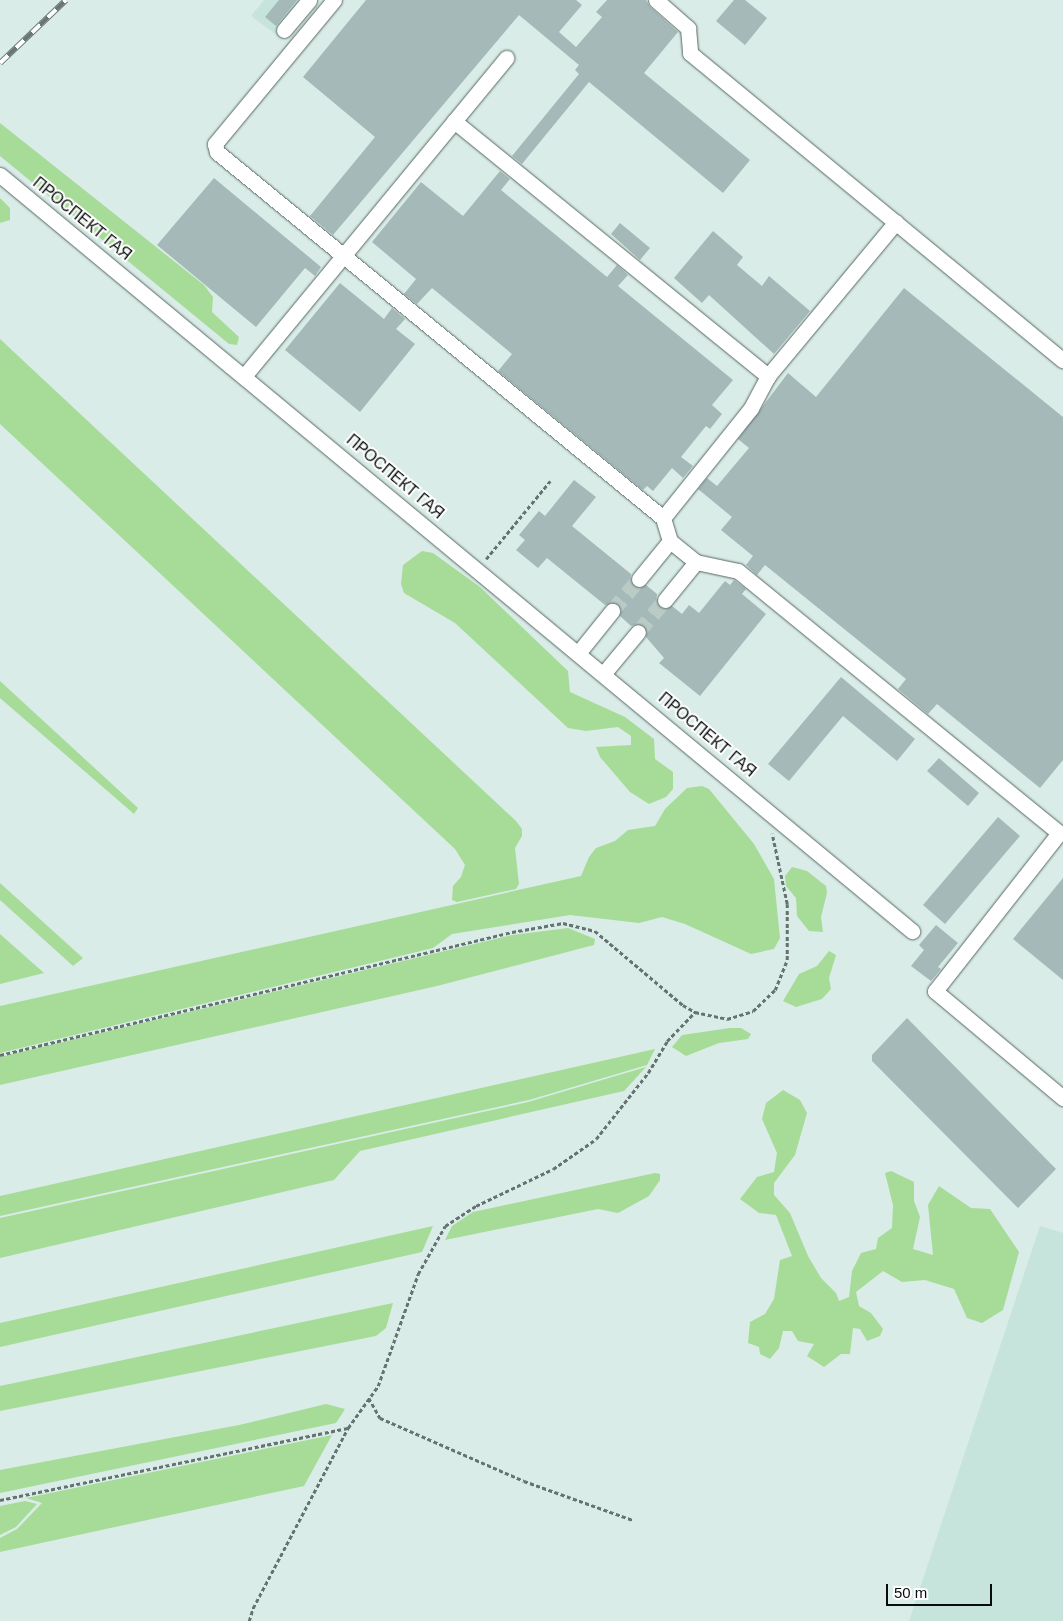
<!DOCTYPE html>
<meta charset="utf-8">
<style>
body{margin:0}
#map{position:relative;width:1063px;height:1621px;overflow:hidden;background:#d9ece7;font-family:Helvetica,sans-serif}
div>[style]{position:absolute}
.built>*{inset:0;background:#c7e4dc}
.green>*{inset:0;background:#a6dc98}
.building>*{inset:0;background:#a6b9b9}
.minor-tunnel>*{height:15px;margin-top:-7.5px;transform-origin:0;background:repeating-linear-gradient(90deg,#bacbc6 0 15px,transparent 0 23px)}
.path>*{height:2.5px;margin-top:-1.25px;transform-origin:0;background:repeating-linear-gradient(90deg,#66726f 0 4px,transparent 0 6.5px)}
.roads{filter:drop-shadow(0 0 1px #576763) drop-shadow(0 0 1px #576763)}
.minor>*{height:15px;margin:-7.5px;padding:0 7.5px;transform-origin:7.5px;border-radius:7.5px;background:#fff}
.rail>*{height:5.5px;margin-top:-2.75px;transform-origin:0;background:repeating-linear-gradient(90deg,#fff 0 11px,#6a7673 0 22px);box-sizing:border-box;border-block:1px solid #6a7673}
span{translate:-50% -50%;white-space:nowrap;text-align:center;line-height:1.15;-webkit-text-stroke:4px #fff;paint-order:stroke}
.street-label{font-size:16px;color:#070d0c}
.scale{position:absolute;left:886px;top:1584px;width:106px;height:22px;box-sizing:border-box;border:2px solid #070d0c;border-top:0;padding-left:6px;font-size:15px;line-height:18px;white-space:nowrap;color:#070d0c;-webkit-text-stroke:4px #fff;paint-order:stroke}
</style>
<div id="map">
<div class="built">
<div style="clip-path:polygon(264px 0,314px 0,282px 39px,251px 16px)"></div>
<div style="clip-path:polygon(1040px 1226px,1063px 1233px,1063px 1621px,909px 1621px)"></div>
</div>
<div class="green">
<div style="clip-path:polygon(0 123px,204px 285px,213px 297px,212px 312px,239px 337px,237px 345px,229px 344px,0 156px)"></div>
<div style="clip-path:polygon(0 198px,10px 208px,10px 220px,0 223px)"></div>
<div style="clip-path:polygon(0 339px,516px 821px,522px 829px,522px 836px,515px 848px,519px 884px,516px 889px,457px 902px,452px 900px,453px 886px,461px 877px,465px 865px,455px 849px,0 424px)"></div>
<div style="clip-path:polygon(422px 551px,433px 553px,480px 587px,568px 671px,570px 692px,625px 717px,654px 739px,655px 759px,673px 772px,673px 789px,666px 797px,649px 804px,630px 792px,600px 757px,596px 747px,631px 745px,631px 736px,618px 727px,586px 731px,568px 728px,455px 623px,404px 593px,401px 584px,403px 565px)"></div>
<div style="clip-path:polygon(0 681px,138px 808px,134px 814px,0 698px)"></div>
<div style="clip-path:polygon(702px 786px,709px 789px,754px 844px,774px 879px,780px 938px,774px 949px,751px 954px,685px 924px,662px 917px,639px 923px,570px 915px,452px 934px,433px 948px,0 1053px,0 1006px,581px 876px,589px 857px,596px 848px,615px 841px,628px 830px,655px 826px,665px 809px,687px 788px)"></div>
<div style="clip-path:polygon(792px 867px,807px 871px,826px 886px,827px 893px,821px 917px,823px 932px,809px 931px,797px 916px,796px 898px,786px 886px,785px 876px)"></div>
<div style="clip-path:polygon(0 883px,83px 958px,73px 966px,0 900px)"></div>
<div style="clip-path:polygon(568px 928px,595px 939px,594px 945px,437px 986px,0 1085px,0 1057px,512px 935px)"></div>
<div style="clip-path:polygon(0 934px,44px 973px,0 984px)"></div>
<div style="clip-path:polygon(829px 951px,836px 955px,829px 978px,831px 989px,822px 999px,796px 1007px,783px 1001px,799px 974px,817px 966px)"></div>
<div style="clip-path:polygon(730px 1028px,741px 1028px,751px 1034px,748px 1039px,719px 1043px,686px 1056px,672px 1047px,682px 1035px)"></div>
<div style="clip-path:polygon(655px 1049px,647px 1065px,529px 1100px,0 1216px,0 1196px)"></div>
<div style="clip-path:polygon(646px 1067px,624px 1091px,360px 1151px,334px 1180px,0 1258px,0 1218px,528px 1102px)"></div>
<div style="clip-path:polygon(783px 1090px,800px 1100px,807px 1113px,795px 1155px,774px 1183px,774px 1195px,790px 1213px,808px 1256px,821px 1278px,836px 1293px,839px 1301px,849px 1297px,852px 1271px,861px 1253px,876px 1249px,878px 1238px,892px 1228px,893px 1205px,885px 1173px,891px 1171px,914px 1182px,914px 1201px,920px 1217px,913px 1249px,933px 1255px,928px 1205px,939px 1186px,971px 1208px,990px 1209px,1019px 1252px,1003px 1310px,982px 1323px,967px 1318px,954px 1289px,925px 1280px,902px 1282px,883px 1271px,856px 1292px,859px 1306px,871px 1313px,883px 1329px,880px 1336px,867px 1341px,860px 1329px,853px 1328px,850px 1354px,841px 1354px,824px 1367px,807px 1356px,814px 1344px,798px 1341px,792px 1331px,783px 1331px,779px 1348px,770px 1359px,760px 1354px,759px 1347px,748px 1343px,750px 1322px,765px 1314px,774px 1299px,780px 1260px,792px 1256px,776px 1215px,759px 1213px,740px 1199px,757px 1177px,774px 1172px,777px 1153px,762px 1119px,766px 1103px)"></div>
<div style="clip-path:polygon(655px 1173px,660px 1174px,660px 1180px,649px 1196px,618px 1213px,598px 1209px,445px 1240px,452px 1226px,473px 1212px)"></div>
<div style="clip-path:polygon(433px 1226px,422px 1252px,0 1347px,0 1323px)"></div>
<div style="clip-path:polygon(393px 1303px,386px 1328px,376px 1336px,0 1411px,0 1386px)"></div>
<div style="clip-path:polygon(326px 1404px,345px 1409px,336px 1423px,0 1493px,0 1470px,239px 1425px)"></div>
<div style="clip-path:polygon(332px 1435px,304px 1486px,0 1552px,0 1538px,17px 1529px,42px 1503px,26px 1498px)"></div>
<div style="clip-path:polygon(25px 1501px,37px 1504px,16px 1527px,0 1535px,0 1506px)"></div>
</div>
<div class="building">
<div style="clip-path:polygon(279px 0,297px 0,276px 26px,265px 17px)"></div>
<div style="clip-path:polygon(366px 0,576px 0,582px 5px,559px 32px,576px 47px,602px 17px,596px 12px,607px 0,646px 0,650px 7px,678px 32px,644px 73px,750px 160px,723px 193px,589px 82px,522px 164px,512px 156px,579px 74px,575px 70px,579px 65px,519px 15px,333px 235px,310px 216px,375px 137px,303px 77px)"></div>
<div style="clip-path:polygon(734px 0,745px 0,767px 18px,745px 45px,716px 21px)"></div>
<div style="clip-path:polygon(500px 171px,510px 179px,501px 190px,607px 277px,617px 265px,628px 275px,618px 286px,733px 380px,712px 405px,722px 414px,710px 429px,706px 426px,681px 457px,693px 466px,683px 478px,672px 468px,653px 491px,647px 486px,643px 490px,498px 371px,512px 354px,432px 288px,417px 304px,404px 294px,416px 279px,372px 242px,421px 182px,463px 216px)"></div>
<div style="clip-path:polygon(214px 178px,321px 267px,315px 276px,305px 268px,256px 327px,157px 245px)"></div>
<div style="clip-path:polygon(620px 223px,650px 248px,640px 260px,611px 234px)"></div>
<div style="clip-path:polygon(713px 231px,743px 257px,737px 265px,762px 286px,769px 276px,810px 311px,774px 354px,709px 295px,702px 303px,674px 278px)"></div>
<div style="clip-path:polygon(340px 283px,384px 319px,392px 308px,405px 319px,396px 329px,415px 344px,360px 412px,285px 350px)"></div>
<div style="clip-path:polygon(904px 288px,1063px 417px,1063px 760px,1040px 788px,937px 704px,928px 714px,898px 689px,906px 679px,765px 565px,757px 575px,746px 565px,753px 556px,721px 530px,732px 517px,698px 489px,707px 478px,717px 486px,749px 448px,738px 439px,788px 373px,816px 397px)"></div>
<div style="clip-path:polygon(574px 480px,596px 497px,572px 526px,631px 574px,630px 582px,633px 587px,646px 585px,657px 594px,656px 603px,659px 608px,672px 606px,682px 614px,689px 605px,699px 613px,725px 581px,730px 585px,734px 580px,746px 589px,742px 594px,766px 614px,700px 696px,659px 663px,664px 658px,646px 637px,647px 628px,640px 623px,631px 626px,620px 616px,621px 608px,617px 603px,605px 605px,547px 558px,538px 568px,516px 550px,525px 540px,519px 535px,539px 511px,545px 516px)"></div>
<div style="clip-path:polygon(841px 677px,915px 739px,897px 761px,843px 716px,789px 781px,768px 764px)"></div>
<div style="clip-path:polygon(939px 758px,979px 793px,968px 806px,927px 771px)"></div>
<div style="clip-path:polygon(998px 817px,1020px 836px,945px 924px,923px 905px)"></div>
<div style="clip-path:polygon(1063px 878px,1063px 980px,1013px 939px)"></div>
<div style="clip-path:polygon(936px 925px,958px 943px,938px 967px,941px 969px,931px 981px,911px 966px,924px 950px,919px 945px)"></div>
<div style="clip-path:polygon(907px 1018px,1056px 1169px,1018px 1208px,872px 1061px,872px 1055px)"></div>
</div>
<div class="minor-tunnel">
<div style="left:612px;top:611px;width:42px;rotate:-49.8deg"></div>
<div style="left:638px;top:632px;width:42px;rotate:-49.8deg"></div>
</div>
<div class="path">
<div style="left:486px;top:559px;width:101px;rotate:-50.6deg"></div>
<div style="left:0;top:1055px;width:527px;rotate:-13.51deg"></div>
<div style="left:512px;top:932px;width:52px;rotate:-10deg"></div>
<div style="left:563px;top:923px;width:33px;rotate:14deg"></div>
<div style="left:595px;top:931px;width:115px;rotate:40.1deg"></div>
<div style="left:683px;top:1005px;width:14px;rotate:30deg"></div>
<div style="left:695px;top:1012px;width:33px;rotate:12deg"></div>
<div style="left:727px;top:1019px;width:27px;rotate:-17deg"></div>
<div style="left:753px;top:1011px;width:30px;rotate:-44deg"></div>
<div style="left:775px;top:990px;width:32px;rotate:-68deg"></div>
<div style="left:787px;top:960px;width:56px;rotate:-90deg"></div>
<div style="left:787px;top:904px;width:72px;rotate:-102.1deg"></div>
<div style="left:369px;top:1398px;width:23px;rotate:61deg"></div>
<div style="left:380px;top:1418px;width:157px;rotate:23.6deg"></div>
<div style="left:524px;top:1481px;width:116px;rotate:19.7deg"></div>
<div style="left:0;top:1500px;width:355px;rotate:-11.7deg"></div>
<div style="left:249px;top:1621px;width:14px;rotate:-73deg"></div>
<div style="left:253px;top:1608px;width:204px;rotate:-62.2deg"></div>
<div style="left:348px;top:1428px;width:52px;rotate:-54.5deg"></div>
<div style="left:378px;top:1386px;width:119px;rotate:-70.3deg"></div>
<div style="left:418px;top:1274px;width:55px;rotate:-60.6deg"></div>
<div style="left:445px;top:1226px;width:37px;rotate:-33deg"></div>
<div style="left:476px;top:1206px;width:85px;rotate:-25.7deg"></div>
<div style="left:553px;top:1169px;width:52px;rotate:-34.9deg"></div>
<div style="left:596px;top:1139px;width:84px;rotate:-51.8deg"></div>
<div style="left:648px;top:1073px;width:37px;rotate:-59deg"></div>
<div style="left:667px;top:1041px;width:40px;rotate:-46deg"></div>
</div>
<div class="roads">
<div class="minor">
<div style="left:334px;top:0;width:187px;rotate:129.6deg"></div>
<div style="left:215px;top:144px;width:8px;rotate:76deg"></div>
<div style="left:217px;top:152px;width:577px;rotate:39.37deg"></div>
<div style="left:656px;top:0;width:43px;rotate:41.2deg"></div>
<div style="left:688px;top:28px;width:25px;rotate:85deg"></div>
<div style="left:690px;top:53px;width:483px;rotate:39.5deg"></div>
<div style="left:284px;top:30px;width:39px;rotate:-50deg"></div>
<div style="left:454px;top:121px;width:405px;rotate:39.1deg"></div>
<div style="left:0;top:175px;width:1185px;rotate:39.66deg"></div>
<div style="left:245px;top:375px;width:411px;rotate:-50.5deg"></div>
<div style="left:696px;top:562px;width:33px;rotate:-141deg"></div>
<div style="left:670px;top:541px;width:24px;rotate:-107deg"></div>
<div style="left:663px;top:518px;width:141px;rotate:-51.3deg"></div>
<div style="left:751px;top:408px;width:36px;rotate:-62deg"></div>
<div style="left:768px;top:376px;width:200px;rotate:-50.3deg"></div>
<div style="left:639px;top:579px;width:49px;rotate:-50.8deg"></div>
<div style="left:665px;top:600px;width:49px;rotate:-50.8deg"></div>
<div style="left:696px;top:562px;width:43px;rotate:12.1deg"></div>
<div style="left:738px;top:571px;width:414px;rotate:39.2deg"></div>
<div style="left:1059px;top:833px;width:201px;rotate:128.1deg"></div>
<div style="left:935px;top:991px;width:167px;rotate:39.9deg"></div>
<div style="left:579px;top:652px;width:53px;rotate:-51.2deg"></div>
<div style="left:604px;top:673px;width:53px;rotate:-50.3deg"></div>
</div>
</div>
<div class="rail">
<div style="left:0;top:63px;width:91px;rotate:-43.7deg"></div>
</div>
<div class="street-label">
<span style="left:82px;top:219px;rotate:39deg">ПРОСПЕКТ ГАЯ</span>
<span style="left:395px;top:477px;rotate:40deg">ПРОСПЕКТ ГАЯ</span>
<span style="left:707px;top:735px;rotate:40deg">ПРОСПЕКТ ГАЯ</span>
</div>
<div class="scale">50 m</div>
</div>
